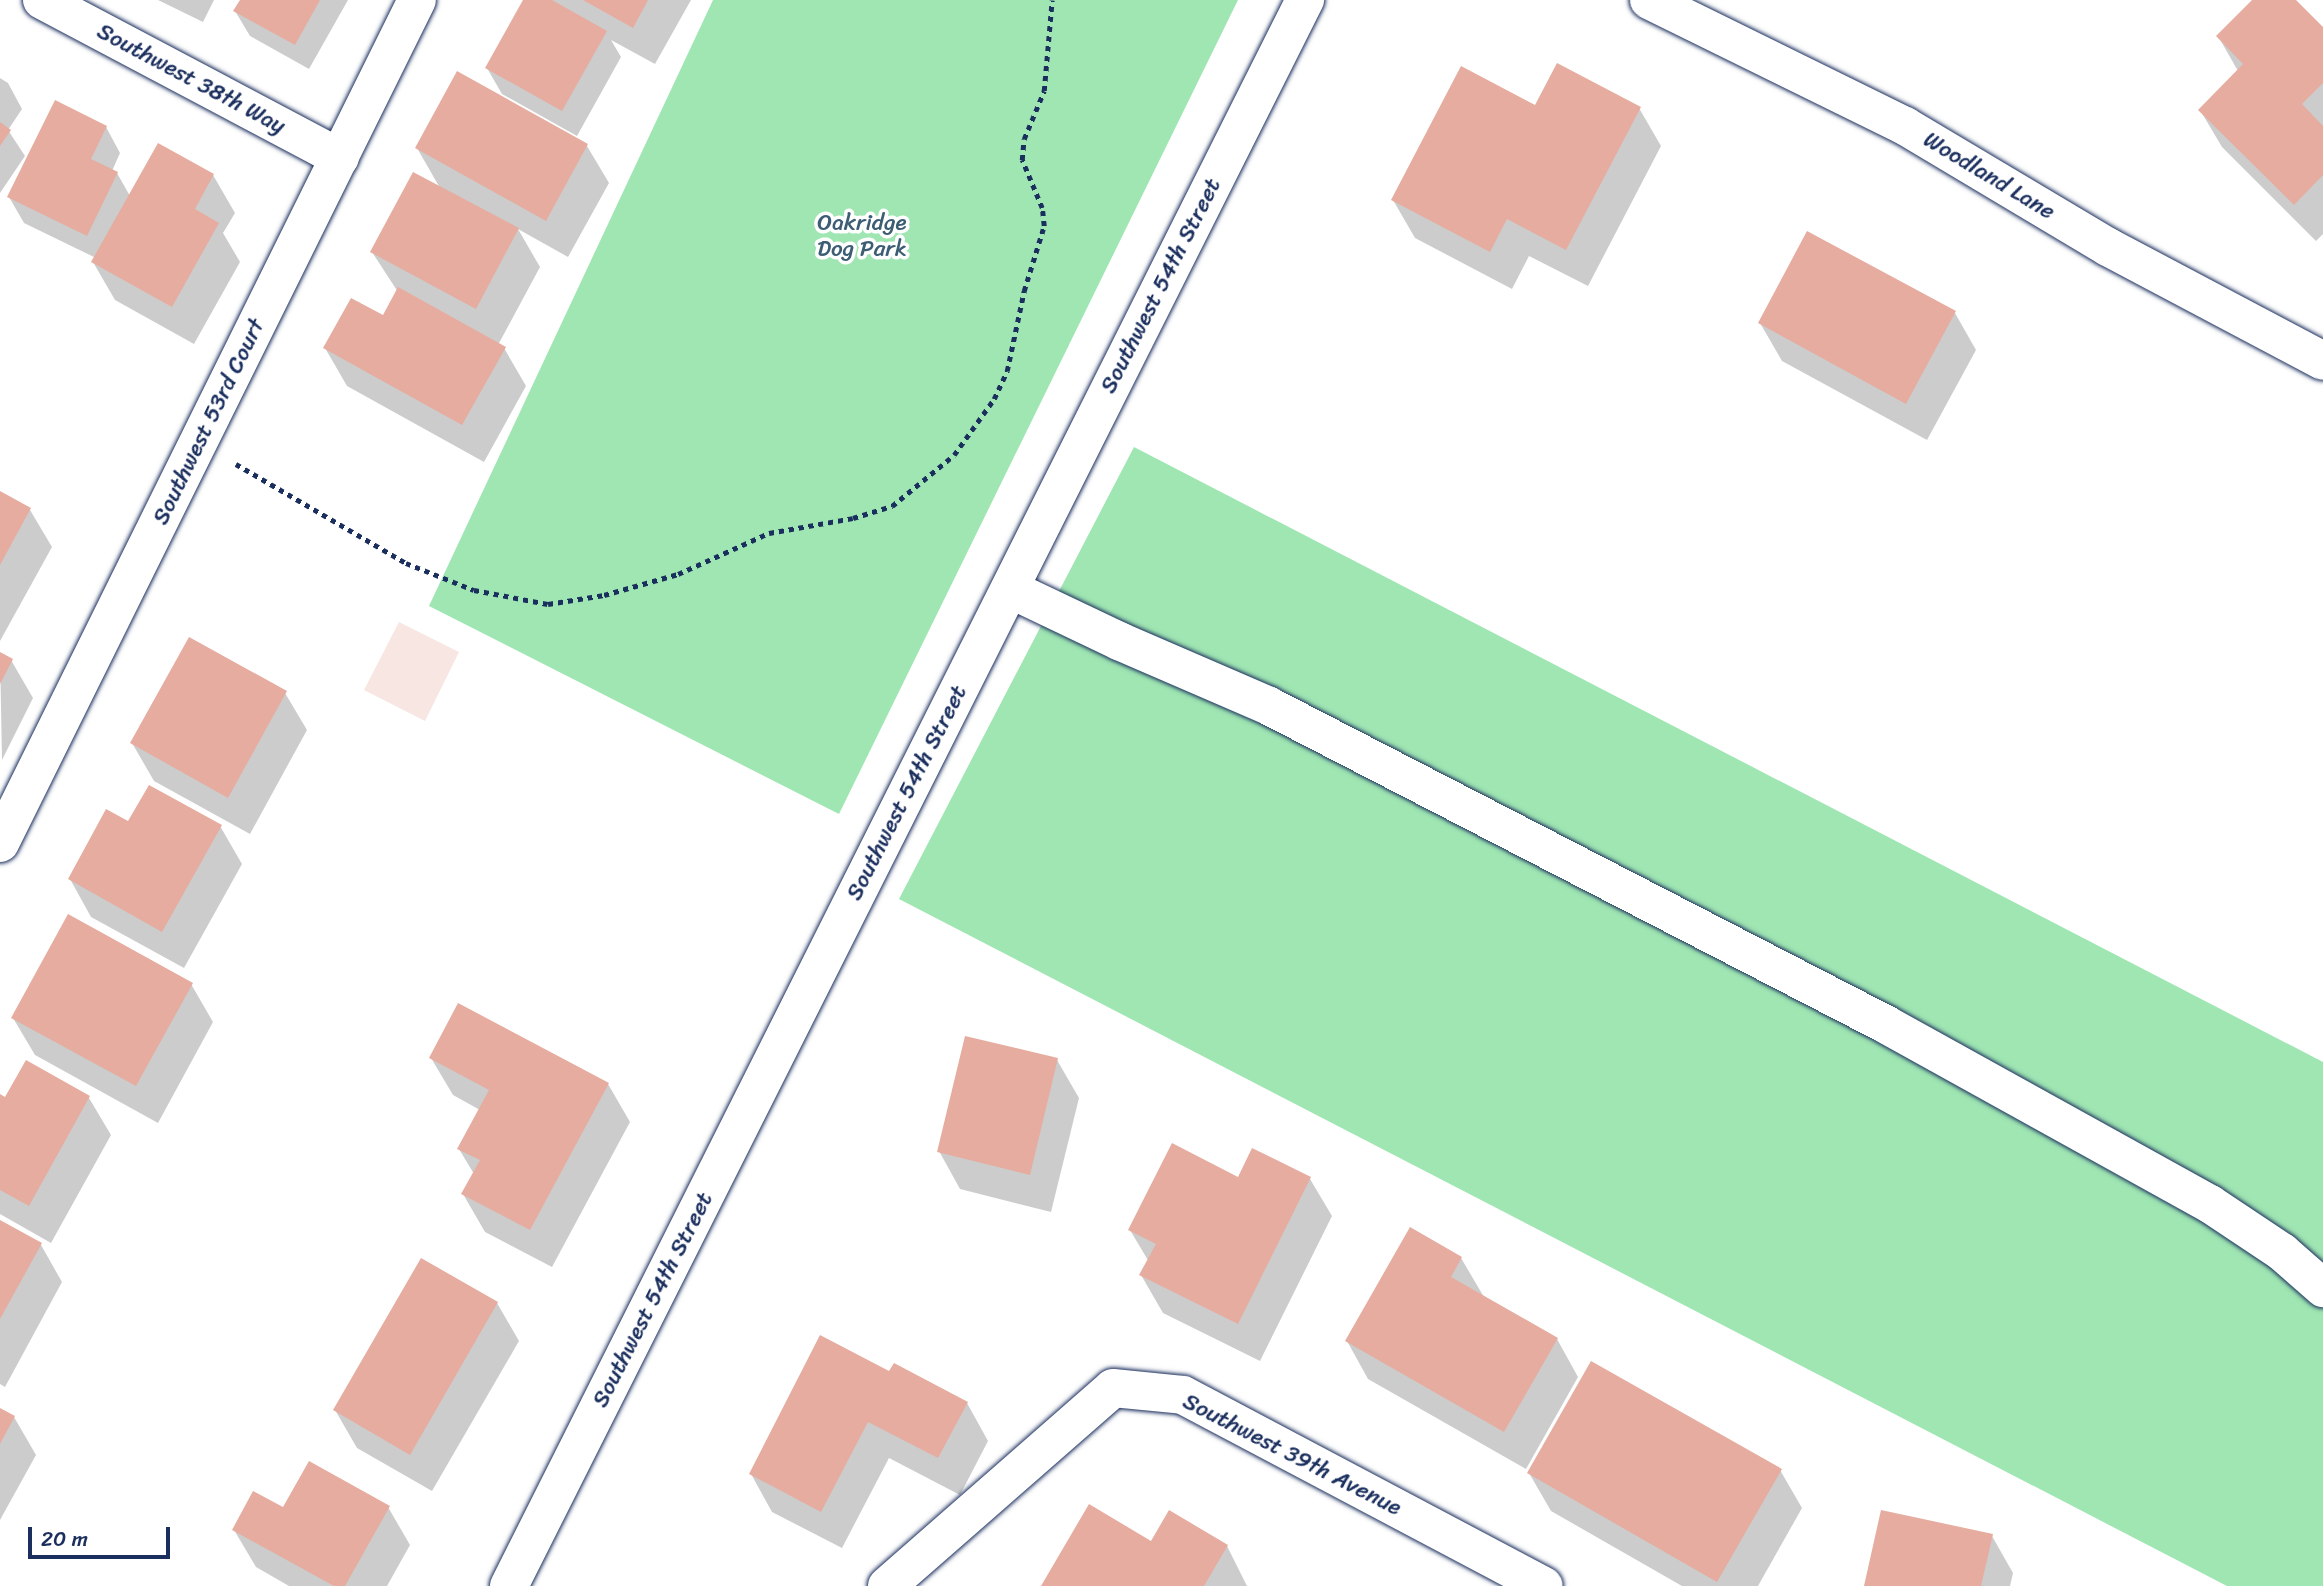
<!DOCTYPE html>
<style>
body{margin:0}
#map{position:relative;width:2323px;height:1586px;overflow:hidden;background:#fff;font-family:Sriracha,sans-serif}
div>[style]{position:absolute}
.built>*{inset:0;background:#f7e6e2}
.green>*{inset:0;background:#9fe6b3}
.shadow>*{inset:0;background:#0003}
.building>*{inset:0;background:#e5ac9f}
.path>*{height:4.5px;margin-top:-2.25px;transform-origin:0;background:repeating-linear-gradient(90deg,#1b2f5e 0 5px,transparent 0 10px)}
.roads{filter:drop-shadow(0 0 2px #1b2f5e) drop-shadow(0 0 2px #1b2f5e)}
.minor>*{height:38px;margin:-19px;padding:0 19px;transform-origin:19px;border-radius:19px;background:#fff}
span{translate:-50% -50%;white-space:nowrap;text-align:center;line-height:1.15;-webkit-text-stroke:7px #fff;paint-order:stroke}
.street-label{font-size:23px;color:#1b2f5e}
.park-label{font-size:23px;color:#3c5d73}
.scale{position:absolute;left:28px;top:1527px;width:142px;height:32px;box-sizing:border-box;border:4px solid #1b2f5e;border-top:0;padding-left:9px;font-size:21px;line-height:24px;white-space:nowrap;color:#1b2f5e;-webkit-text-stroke:5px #fff;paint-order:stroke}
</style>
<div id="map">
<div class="built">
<div style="clip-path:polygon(399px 622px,459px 652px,425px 721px,364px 690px)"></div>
</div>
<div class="green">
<div style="clip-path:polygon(713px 0,1238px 0,839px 814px,429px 606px)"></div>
<div style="clip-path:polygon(1134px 447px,2323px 1062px,2323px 1586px,2227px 1586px,899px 899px)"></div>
</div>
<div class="shadow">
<div style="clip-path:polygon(158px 0,214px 0,203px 22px)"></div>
<div style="clip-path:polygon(242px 0,348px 0,309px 69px,250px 36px,235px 11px)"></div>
<div style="clip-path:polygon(525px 0,691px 0,655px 64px,611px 40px,621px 57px,577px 136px,502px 94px,487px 68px)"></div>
<div style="clip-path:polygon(2254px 0,2294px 0,2323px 29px,2323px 234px,2316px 241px,2222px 147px,2200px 110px,2238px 71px,2218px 36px)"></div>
<div style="clip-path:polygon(0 78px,8px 83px,22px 109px,8px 130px,25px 156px,0 193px)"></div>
<div style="clip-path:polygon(1536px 107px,1639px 108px,1661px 146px,1588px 286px,1529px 256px,1512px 289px,1415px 238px,1393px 200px)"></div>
<div style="clip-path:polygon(106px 127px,120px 153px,112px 171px,117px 173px,130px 196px,213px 175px,235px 213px,223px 233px,240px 262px,194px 344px,115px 300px,93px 262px,96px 258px,24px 223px,9px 197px)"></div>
<div style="clip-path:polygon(587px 146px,609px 183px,568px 257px,518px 229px,540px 267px,498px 345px,504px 348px,526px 386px,484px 462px,347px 386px,325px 348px,384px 318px,398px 292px,372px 252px,440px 188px,417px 148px)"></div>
<div style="clip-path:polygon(1955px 313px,1976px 350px,1927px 440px,1782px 361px,1760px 323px)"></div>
<div style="clip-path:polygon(0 493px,30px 510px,52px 547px,0 641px)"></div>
<div style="clip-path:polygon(0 654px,11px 660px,33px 698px,2px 760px)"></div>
<div style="clip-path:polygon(285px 693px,307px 730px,250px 834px,154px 781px,132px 743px)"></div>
<div style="clip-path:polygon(129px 824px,220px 826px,242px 864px,184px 968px,91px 917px,70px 879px)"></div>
<div style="clip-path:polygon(191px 984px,213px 1022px,158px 1123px,35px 1055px,13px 1018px)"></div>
<div style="clip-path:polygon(431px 1058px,608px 1084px,630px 1122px,552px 1267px,485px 1232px,463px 1194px,474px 1174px,459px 1149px,480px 1110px,453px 1095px)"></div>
<div style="clip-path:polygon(1057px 1060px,1079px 1098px,1051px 1212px,960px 1189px,939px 1151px)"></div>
<div style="clip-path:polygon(0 1096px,6px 1099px,89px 1098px,111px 1135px,51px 1243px,0 1214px)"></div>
<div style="clip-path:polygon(1253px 1150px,1310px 1179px,1332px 1216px,1260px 1361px,1163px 1313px,1141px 1275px,1149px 1262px,1130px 1230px,1239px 1179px)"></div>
<div style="clip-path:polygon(0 1222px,41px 1245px,62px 1282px,5px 1387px,0 1384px)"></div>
<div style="clip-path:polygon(1461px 1258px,1484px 1297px,1557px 1339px,1578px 1377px,1526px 1469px,1368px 1379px,1347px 1341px)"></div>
<div style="clip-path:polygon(497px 1303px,519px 1341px,432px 1491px,357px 1448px,335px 1410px)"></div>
<div style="clip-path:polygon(890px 1374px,967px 1403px,988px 1441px,960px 1495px,889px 1458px,842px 1548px,772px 1512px,751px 1474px)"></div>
<div style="clip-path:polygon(0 1410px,14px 1417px,36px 1455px,0 1520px)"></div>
<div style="clip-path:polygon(1780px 1470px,1802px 1508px,1758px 1586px,1682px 1586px,1551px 1511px,1529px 1473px)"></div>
<div style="clip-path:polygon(388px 1507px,410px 1545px,387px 1586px,289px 1586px,256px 1567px,234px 1530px,284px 1510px)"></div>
<div style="clip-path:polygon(1992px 1536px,2013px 1573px,2010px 1586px,1866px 1586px)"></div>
<div style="clip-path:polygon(1227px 1546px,1247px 1586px,1043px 1586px)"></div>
</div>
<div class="building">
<div style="clip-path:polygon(240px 0,320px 0,295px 45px,233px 11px)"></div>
<div style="clip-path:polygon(523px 0,552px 0,607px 31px,562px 111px,485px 68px)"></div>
<div style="clip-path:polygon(583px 0,648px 0,633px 28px)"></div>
<div style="clip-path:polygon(2252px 0,2296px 0,2323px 27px,2323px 83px,2302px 104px,2323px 126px,2323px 175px,2294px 205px,2198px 110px,2243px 64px,2216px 36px)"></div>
<div style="clip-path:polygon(1557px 63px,1641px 107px,1566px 250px,1507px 219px,1490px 252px,1391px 200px,1461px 66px,1535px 105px)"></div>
<div style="clip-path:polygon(457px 71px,588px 144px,546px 221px,415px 148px)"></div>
<div style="clip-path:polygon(55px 100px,107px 126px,91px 159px,118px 172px,87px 236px,7px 197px)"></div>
<div style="clip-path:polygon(0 122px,11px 130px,0 146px)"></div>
<div style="clip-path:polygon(158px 143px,214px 174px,195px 209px,219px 223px,172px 307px,91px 262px)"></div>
<div style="clip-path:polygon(413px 172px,519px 228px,476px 309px,370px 252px)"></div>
<div style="clip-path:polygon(1807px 231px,1956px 311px,1906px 404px,1758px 323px)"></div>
<div style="clip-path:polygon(398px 287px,506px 347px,462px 425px,323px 348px,351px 298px,383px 315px)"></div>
<div style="clip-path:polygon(0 491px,31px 508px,0 565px)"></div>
<div style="clip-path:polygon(189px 637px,287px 691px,228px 798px,130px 743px)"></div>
<div style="clip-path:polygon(0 652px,13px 659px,0 684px)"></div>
<div style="clip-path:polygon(149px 785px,222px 825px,162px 932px,68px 879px,106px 809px,128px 821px)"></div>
<div style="clip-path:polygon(68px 914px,193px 983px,136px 1086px,11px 1018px)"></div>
<div style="clip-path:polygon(458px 1003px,609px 1083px,530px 1230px,461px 1194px,480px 1160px,457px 1149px,489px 1090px,429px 1058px)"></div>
<div style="clip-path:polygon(965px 1036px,1058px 1058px,1030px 1175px,937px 1152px)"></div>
<div style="clip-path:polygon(26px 1060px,90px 1096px,29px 1206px,0 1190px,0 1094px,5px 1097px)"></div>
<div style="clip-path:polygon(1172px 1143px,1238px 1177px,1252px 1148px,1311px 1177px,1238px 1324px,1139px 1275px,1156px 1244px,1128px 1230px)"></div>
<div style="clip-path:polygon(0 1220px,42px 1243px,0 1319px)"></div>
<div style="clip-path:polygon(1410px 1227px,1462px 1257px,1451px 1277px,1558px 1338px,1504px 1432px,1345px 1341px)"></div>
<div style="clip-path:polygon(421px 1258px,498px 1302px,410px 1455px,333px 1410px)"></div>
<div style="clip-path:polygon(820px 1335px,889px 1371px,894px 1363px,968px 1402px,938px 1458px,868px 1422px,821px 1512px,749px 1474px)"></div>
<div style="clip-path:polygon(1591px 1361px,1782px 1469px,1717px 1582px,1527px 1473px)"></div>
<div style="clip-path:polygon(0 1408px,15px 1416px,0 1444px)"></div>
<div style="clip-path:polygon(309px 1461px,390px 1506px,345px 1586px,334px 1586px,232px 1530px,253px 1491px,283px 1507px)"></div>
<div style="clip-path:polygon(1089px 1504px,1151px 1541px,1169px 1510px,1228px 1545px,1204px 1586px,1041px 1586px)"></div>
<div style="clip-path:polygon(1881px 1510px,1993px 1534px,1981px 1586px,1864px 1586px)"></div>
</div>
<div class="path">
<div style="left:236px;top:464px;width:197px;rotate:30.2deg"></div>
<div style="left:406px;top:563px;width:73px;rotate:21.7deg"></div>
<div style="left:474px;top:590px;width:75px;rotate:10.7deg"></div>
<div style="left:548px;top:604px;width:57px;rotate:-9.1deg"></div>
<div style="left:604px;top:595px;width:77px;rotate:-15.8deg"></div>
<div style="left:678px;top:574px;width:100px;rotate:-24.3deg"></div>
<div style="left:769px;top:533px;width:85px;rotate:-10.1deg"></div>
<div style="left:853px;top:518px;width:41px;rotate:-17.1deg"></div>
<div style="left:892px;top:506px;width:80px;rotate:-39.4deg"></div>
<div style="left:954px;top:455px;width:69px;rotate:-54.5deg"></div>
<div style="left:994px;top:399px;width:31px;rotate:-65deg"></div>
<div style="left:1007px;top:371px;width:82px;rotate:-78deg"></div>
<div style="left:1024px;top:291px;width:68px;rotate:-72.9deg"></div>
<div style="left:1044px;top:226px;width:18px;rotate:-96deg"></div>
<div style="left:1042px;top:208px;width:52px;rotate:-112.6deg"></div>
<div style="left:1022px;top:160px;width:21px;rotate:-85deg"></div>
<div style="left:1024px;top:139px;width:52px;rotate:-67.4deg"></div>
<div style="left:1044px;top:91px;width:91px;rotate:-85deg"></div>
</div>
<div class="roads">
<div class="minor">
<div style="left:42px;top:0;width:337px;rotate:27.9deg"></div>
<div style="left:1649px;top:0;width:285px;rotate:26.2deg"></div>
<div style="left:1905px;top:126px;width:236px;rotate:30.8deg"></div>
<div style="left:2108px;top:247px;width:243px;rotate:27.9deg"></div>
<div style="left:1010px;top:589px;width:121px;rotate:25.5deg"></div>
<div style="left:1119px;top:641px;width:163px;rotate:23.4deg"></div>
<div style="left:1269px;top:706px;width:695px;rotate:27.3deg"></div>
<div style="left:1887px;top:1025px;width:369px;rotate:29deg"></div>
<div style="left:2210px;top:1204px;width:87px;rotate:33.7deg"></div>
<div style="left:2282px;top:1252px;width:55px;rotate:41.3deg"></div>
<div style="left:0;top:843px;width:940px;rotate:-63.68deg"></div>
<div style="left:509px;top:1586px;width:1775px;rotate:-63.35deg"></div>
<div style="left:887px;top:1586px;width:300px;rotate:-41.2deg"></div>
<div style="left:1113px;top:1388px;width:70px;rotate:5.7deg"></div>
<div style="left:1183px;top:1395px;width:408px;rotate:27.9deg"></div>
</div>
</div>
<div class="street-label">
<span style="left:191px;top:79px;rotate:28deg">Southwest 38th Way</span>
<span style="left:1989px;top:176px;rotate:31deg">Woodland Lane</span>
<span style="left:1161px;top:286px;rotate:-63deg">Southwest 54th Street</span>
<span style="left:209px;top:422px;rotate:-64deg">Southwest 53rd Court</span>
<span style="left:907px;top:793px;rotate:-63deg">Southwest 54th Street</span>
<span style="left:653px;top:1300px;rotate:-63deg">Southwest 54th Street</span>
<span style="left:1292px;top:1455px;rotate:27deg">Southwest 39th Avenue</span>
</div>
<div class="park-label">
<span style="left:862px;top:236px">Oakridge<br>Dog Park</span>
</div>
<div class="scale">20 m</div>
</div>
